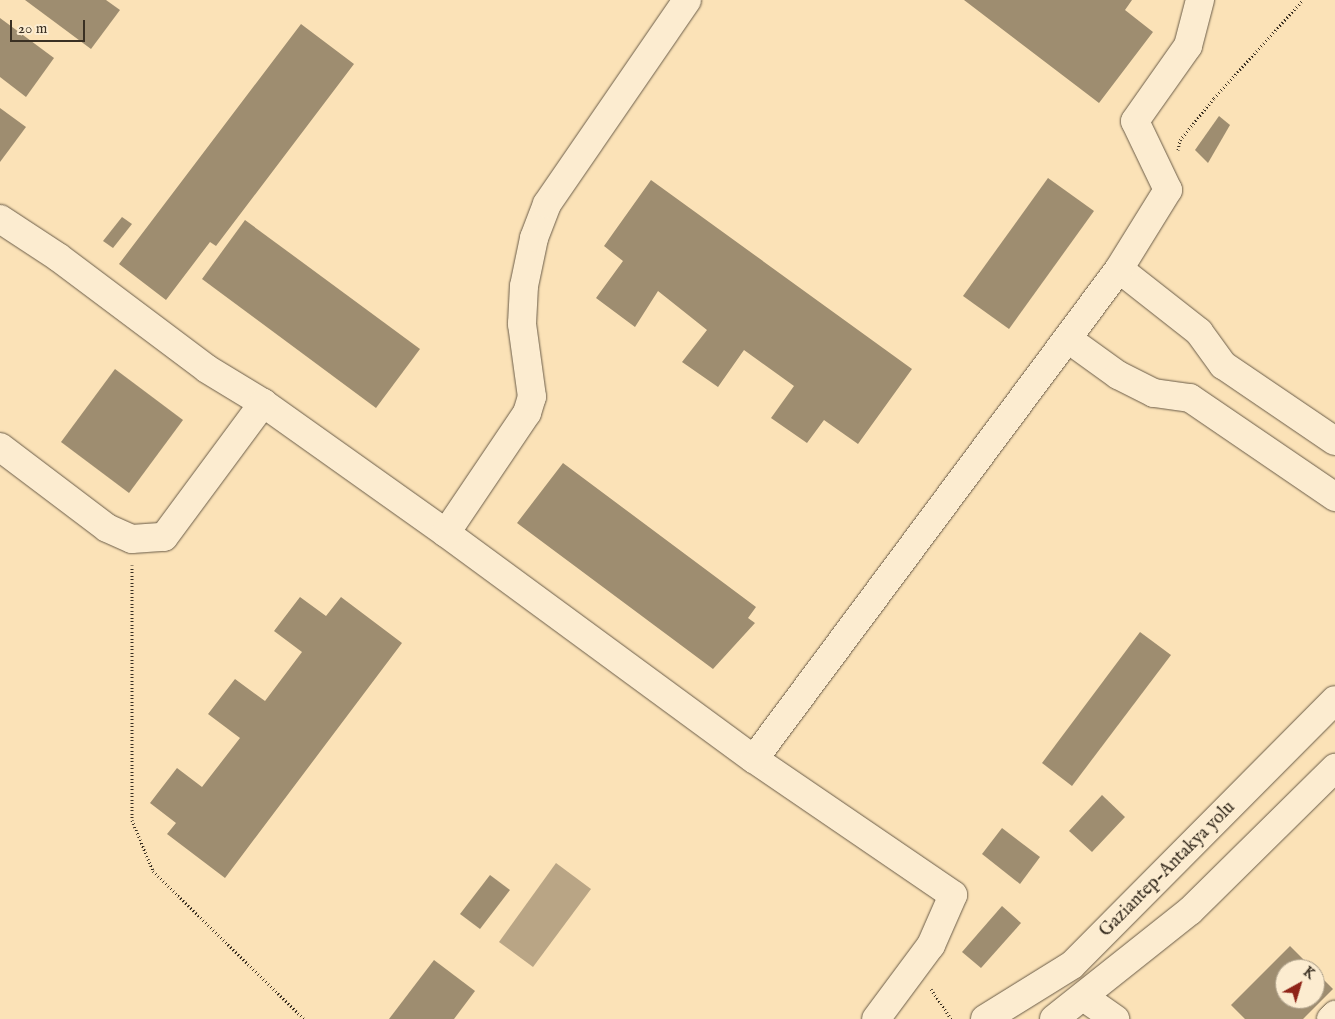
<!DOCTYPE html>
<style>
body{margin:0}
#map{position:relative;width:1335px;height:1019px;overflow:hidden;background:#fbe2b7;font-family:"IM FELL English",serif}
div>[style]{position:absolute}
.water>*{inset:0;background:#b9a585}
.building>*{inset:0;background:#9e8d70}
.path>*{height:3px;margin-top:-1.5px;transform-origin:0;background:repeating-linear-gradient(90deg,#3a3023 0 1px,transparent 0 3.5px)}
.roads{filter:drop-shadow(0 0 1px #6a5c48) drop-shadow(0 0 1px #6a5c48)}
.minor>*{height:28px;margin:-14px;padding:0 14px;transform-origin:14px;border-radius:14px;background:#fcecd0}
.secondary>*{height:28px;margin:-14px;padding:0 14px;transform-origin:14px;border-radius:14px;background:#fcecd0}
span{translate:-50% -50%;white-space:nowrap;text-align:center;line-height:1.15;-webkit-text-stroke:5px #fcecd0;paint-order:stroke}
.street-label{font-size:18px;color:#3a3023}
.north{position:absolute;left:1275px;top:959px;width:50px;height:50px;box-sizing:border-box;background:#fcecd0;border:1px solid #aea18b;border-radius:50%;rotate:39deg;font-size:14px;font-weight:700;line-height:20px;text-align:center;color:#3a3023}
.north::after{content:'';display:block;margin:auto;width:18px;height:22px;background:#8f2418;clip-path:polygon(50% 0,100% 100%,50% 72%,0 100%)}
.scale{position:absolute;left:10px;top:20px;width:75px;height:22px;box-sizing:border-box;border:2px solid #3a3023;border-top:0;padding-left:6px;font-size:15px;line-height:18px;white-space:nowrap;color:#3a3023;-webkit-text-stroke:4px #fcecd0;paint-order:stroke}
</style>
<div id="map">
<div class="water">
<div style="clip-path:polygon(556px 863px,591px 889px,533px 967px,499px 942px)"></div>
</div>
<div class="building">
<div style="clip-path:polygon(25px 0,106px 0,120px 10px,91px 49px)"></div>
<div style="clip-path:polygon(964px 0,1132px 0,1125px 10px,1153px 32px,1099px 103px)"></div>
<div style="clip-path:polygon(0 18px,54px 58px,26px 97px,0 77px)"></div>
<div style="clip-path:polygon(301px 24px,354px 64px,216px 246px,210px 242px,166px 300px,119px 264px)"></div>
<div style="clip-path:polygon(0 108px,26px 127px,0 162px)"></div>
<div style="clip-path:polygon(1219px 116px,1230px 125px,1208px 163px,1195px 150px)"></div>
<div style="clip-path:polygon(1048px 178px,1094px 211px,1009px 329px,963px 296px)"></div>
<div style="clip-path:polygon(651px 180px,912px 369px,858px 444px,824px 420px,807px 443px,771px 418px,794px 386px,744px 350px,718px 387px,682px 362px,707px 330px,658px 291px,635px 327px,596px 298px,623px 261px,604px 246px)"></div>
<div style="clip-path:polygon(122px 217px,132px 224px,113px 248px,103px 241px)"></div>
<div style="clip-path:polygon(245px 220px,420px 349px,376px 408px,202px 279px)"></div>
<div style="clip-path:polygon(115px 369px,183px 420px,129px 493px,61px 442px)"></div>
<div style="clip-path:polygon(563px 463px,756px 607px,748px 618px,755px 623px,713px 669px,517px 523px)"></div>
<div style="clip-path:polygon(300px 597px,326px 616px,341px 597px,402px 643px,225px 878px,167px 834px,176px 823px,150px 803px,177px 768px,202px 787px,240px 738px,208px 714px,235px 679px,265px 701px,302px 652px,274px 631px)"></div>
<div style="clip-path:polygon(1140px 632px,1171px 655px,1072px 786px,1042px 763px)"></div>
<div style="clip-path:polygon(1102px 795px,1125px 817px,1092px 852px,1069px 831px)"></div>
<div style="clip-path:polygon(1002px 828px,1040px 857px,1020px 884px,982px 854px)"></div>
<div style="clip-path:polygon(490px 875px,510px 890px,480px 929px,460px 914px)"></div>
<div style="clip-path:polygon(1002px 906px,1021px 923px,981px 968px,962px 952px)"></div>
<div style="clip-path:polygon(1290px 946px,1313px 969px,1285px 969px,1285px 999px,1315px 999px,1315px 971px,1333px 989px,1303px 1019px,1245px 1019px,1231px 1005px)"></div>
<div style="clip-path:polygon(434px 960px,475px 991px,454px 1019px,389px 1019px)"></div>
</div>
<div class="path">
<div style="left:1178px;top:150px;width:10px;rotate:-79deg"></div>
<div style="left:1180px;top:140px;width:54px;rotate:-51deg"></div>
<div style="left:1214px;top:98px;width:132px;rotate:-47.8deg"></div>
<div style="left:132px;top:565px;width:255px;rotate:90deg"></div>
<div style="left:132px;top:820px;width:55px;rotate:67.6deg"></div>
<div style="left:153px;top:871px;width:211px;rotate:44.4deg"></div>
<div style="left:931px;top:989px;width:36px;rotate:56deg"></div>
</div>
<div class="roads">
<div class="minor">
<div style="left:0;top:219px;width:69px;rotate:33.2deg"></div>
<div style="left:58px;top:257px;width:186px;rotate:36.9deg"></div>
<div style="left:207px;top:369px;width:66px;rotate:31.3deg"></div>
<div style="left:263px;top:403px;width:224px;rotate:35.4deg"></div>
<div style="left:446px;top:533px;width:382px;rotate:36.3deg"></div>
<div style="left:754px;top:759px;width:241px;rotate:34.3deg"></div>
<div style="left:953px;top:895px;width:55px;rotate:113.7deg"></div>
<div style="left:931px;top:945px;width:92px;rotate:126.6deg"></div>
<div style="left:1119px;top:269px;width:102px;rotate:38.2deg"></div>
<div style="left:1199px;top:332px;width:41px;rotate:54deg"></div>
<div style="left:1223px;top:365px;width:135px;rotate:34.2deg"></div>
<div style="left:1068px;top:339px;width:62px;rotate:35.8deg"></div>
<div style="left:1118px;top:375px;width:40px;rotate:26.6deg"></div>
<div style="left:1154px;top:393px;width:36px;rotate:8deg"></div>
<div style="left:1190px;top:398px;width:176px;rotate:34.3deg"></div>
<div style="left:0;top:447px;width:134px;rotate:37.1deg"></div>
<div style="left:107px;top:528px;width:27px;rotate:24deg"></div>
<div style="left:132px;top:539px;width:32px;rotate:-4deg"></div>
<div style="left:164px;top:537px;width:167px;rotate:-53.5deg"></div>
<div style="left:446px;top:533px;width:145px;rotate:-56deg"></div>
<div style="left:527px;top:413px;width:17px;rotate:-73deg"></div>
<div style="left:532px;top:397px;width:74px;rotate:-97.8deg"></div>
<div style="left:522px;top:324px;width:38px;rotate:-87deg"></div>
<div style="left:524px;top:286px;width:49px;rotate:-78.2deg"></div>
<div style="left:534px;top:238px;width:36px;rotate:-69deg"></div>
<div style="left:547px;top:204px;width:247px;rotate:-55.5deg"></div>
<div style="left:754px;top:759px;width:611px;rotate:-53.32deg"></div>
<div style="left:1119px;top:269px;width:93px;rotate:-58.2deg"></div>
<div style="left:1168px;top:190px;width:76px;rotate:-115.6deg"></div>
<div style="left:1135px;top:121px;width:92px;rotate:-54.8deg"></div>
<div style="left:1188px;top:46px;width:48px;rotate:-75.4deg"></div>
<div style="left:1085px;top:998px;width:37px;rotate:35deg"></div>
<div style="left:1331px;top:1019px;width:6px;rotate:-45deg"></div>
</div>
<div class="secondary">
<div style="left:985px;top:1019px;width:102px;rotate:-31.8deg"></div>
<div style="left:1072px;top:965px;width:373px;rotate:-45.2deg"></div>
<div style="left:1054px;top:1019px;width:174px;rotate:-38.5deg"></div>
<div style="left:1190px;top:911px;width:204px;rotate:-44.6deg"></div>
</div>
</div>
<div class="street-label">
<span style="left:1168px;top:870px;rotate:-45deg">Gaziantep-Antakya yolu</span>
</div>
<div class="north">K</div>
<div class="scale">20 m</div>
</div>
